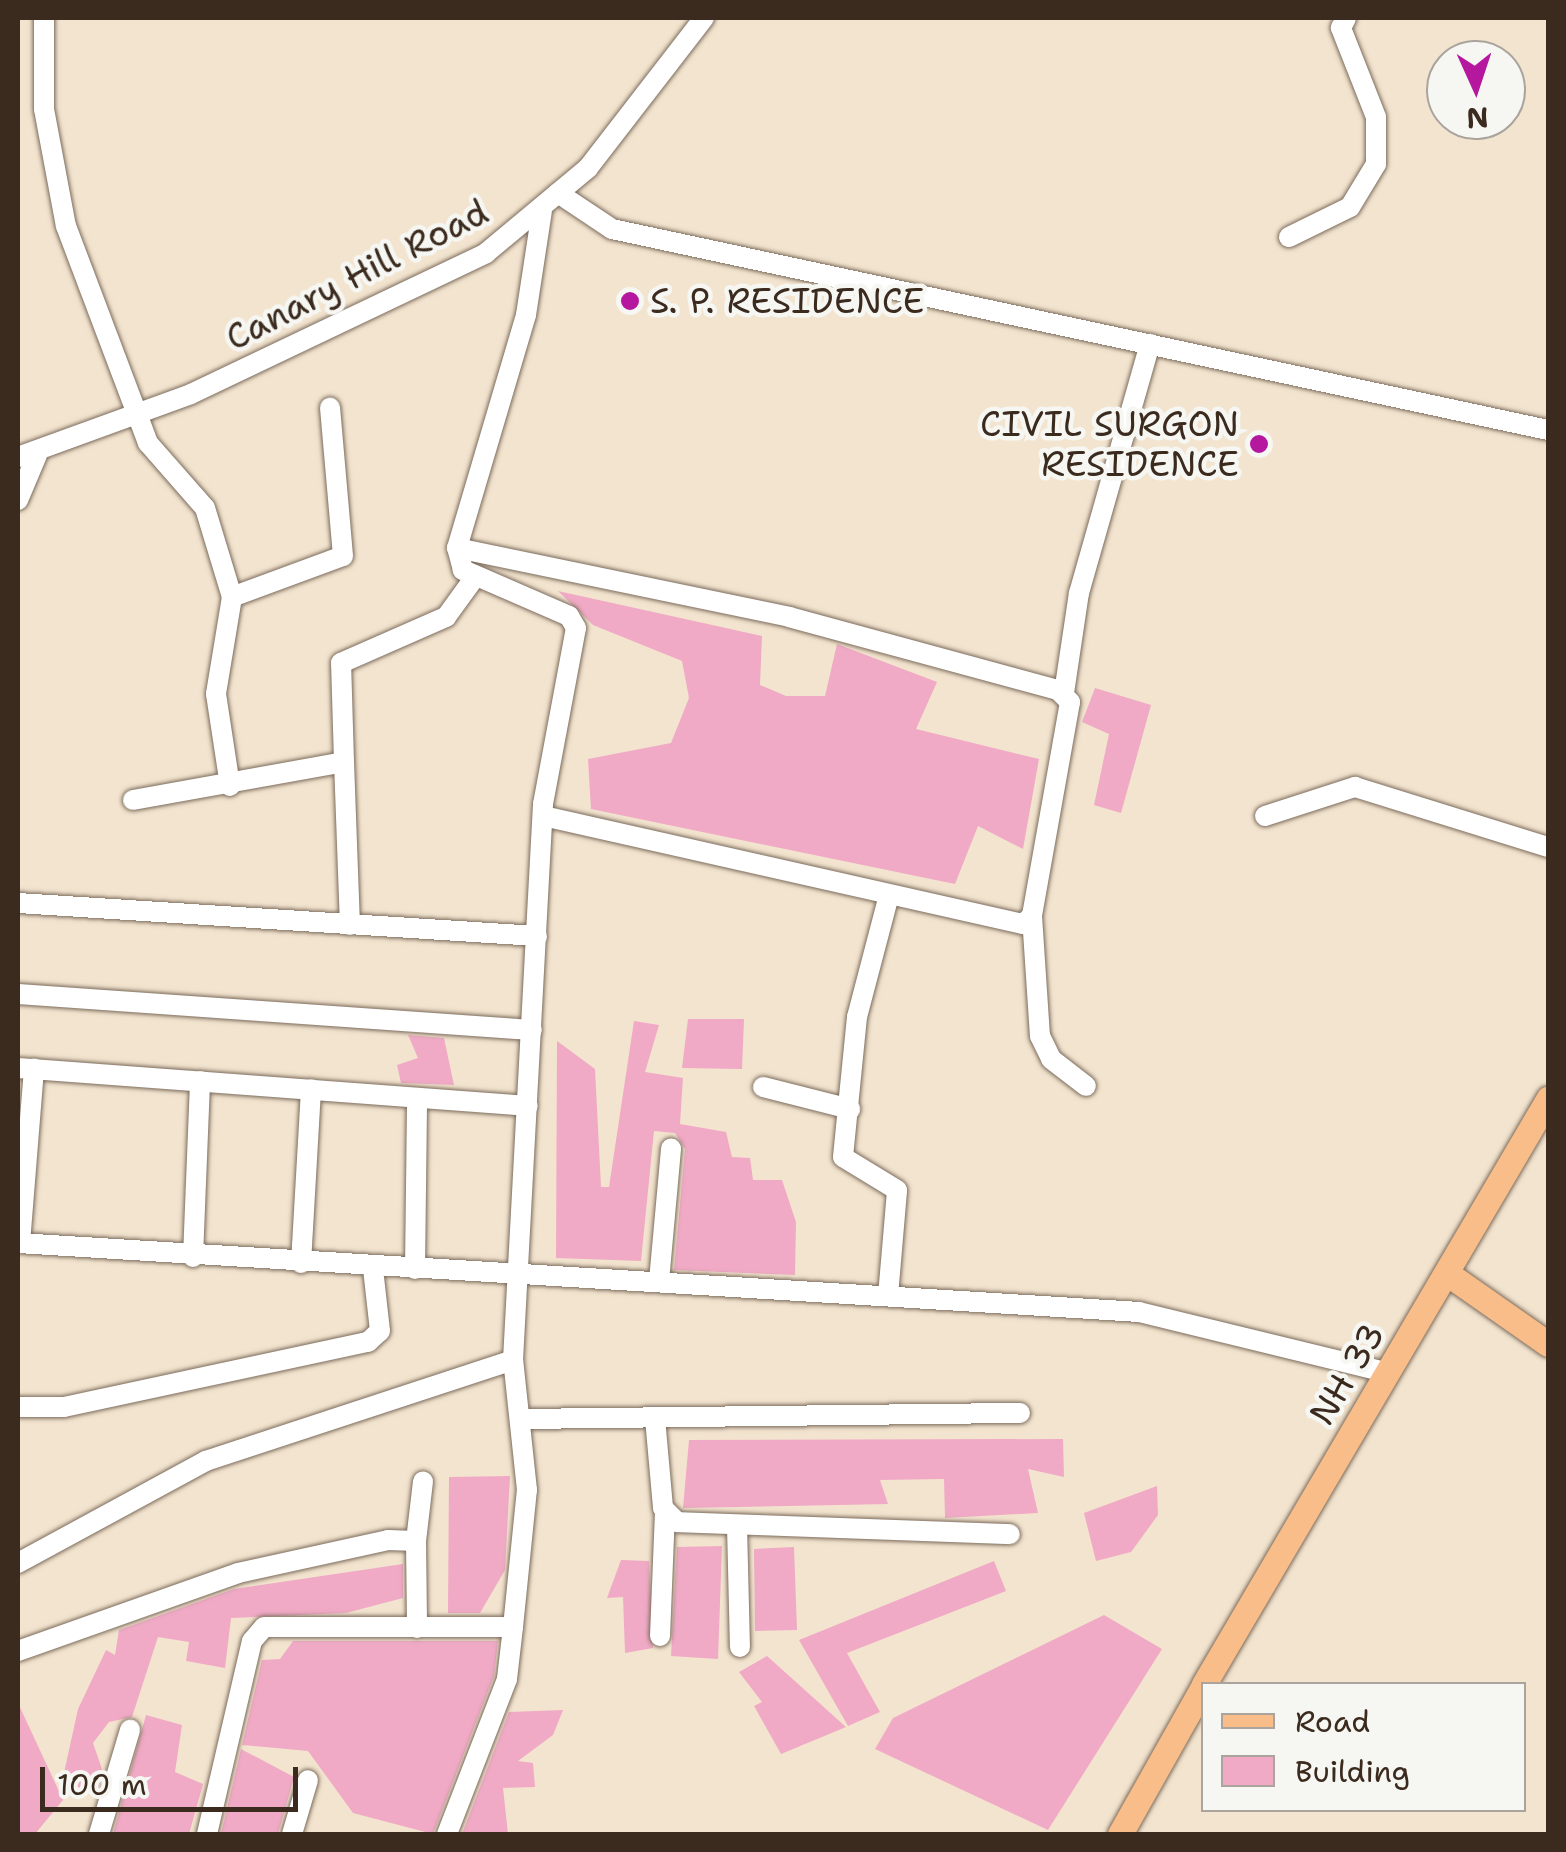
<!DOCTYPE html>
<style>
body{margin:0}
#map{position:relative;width:1566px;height:1852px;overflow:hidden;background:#f3e4cf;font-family:"Shantell Sans",sans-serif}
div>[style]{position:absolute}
.building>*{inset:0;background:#f0aac5}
.roads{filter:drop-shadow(0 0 2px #7b6b5c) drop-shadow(0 0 2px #7b6b5c)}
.minor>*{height:20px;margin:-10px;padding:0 10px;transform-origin:10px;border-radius:10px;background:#fff}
.major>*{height:25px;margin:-12.5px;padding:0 12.5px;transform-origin:12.5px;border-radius:12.5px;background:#f8bd89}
.dots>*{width:28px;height:28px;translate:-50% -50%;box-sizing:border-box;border:5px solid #f6f6f2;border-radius:50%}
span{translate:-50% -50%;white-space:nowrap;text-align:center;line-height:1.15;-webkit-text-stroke:9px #f6f6f2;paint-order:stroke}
.street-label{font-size:35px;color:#3b2a1e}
.poi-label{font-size:35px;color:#3b2a1e}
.left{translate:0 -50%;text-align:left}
.right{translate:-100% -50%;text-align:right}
.frame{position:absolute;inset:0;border:20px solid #3b2a1e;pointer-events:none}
.legend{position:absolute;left:1201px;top:1682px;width:325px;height:130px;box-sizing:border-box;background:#f6f6f2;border:2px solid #aba49d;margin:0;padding:12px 18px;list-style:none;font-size:30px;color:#3b2a1e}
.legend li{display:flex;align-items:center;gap:20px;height:50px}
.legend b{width:50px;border:2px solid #aba49d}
.north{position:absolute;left:1426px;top:40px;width:100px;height:100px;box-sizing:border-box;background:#f6f6f2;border:2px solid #aba49d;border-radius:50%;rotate:177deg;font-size:28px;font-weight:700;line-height:40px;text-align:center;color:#3b2a1e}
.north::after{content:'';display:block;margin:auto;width:35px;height:45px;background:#b5179e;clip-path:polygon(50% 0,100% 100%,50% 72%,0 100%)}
.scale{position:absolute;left:40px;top:1767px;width:258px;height:45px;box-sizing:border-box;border:5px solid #3b2a1e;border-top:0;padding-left:12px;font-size:30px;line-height:35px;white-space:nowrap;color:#3b2a1e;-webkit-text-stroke:8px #f6f6f2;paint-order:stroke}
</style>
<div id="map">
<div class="building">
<div style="clip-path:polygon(558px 591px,762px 636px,760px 685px,786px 696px,825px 696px,837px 644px,937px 682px,916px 729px,1039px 759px,1023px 849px,978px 826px,955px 884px,591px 809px,588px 759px,671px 743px,689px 698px,682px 661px,593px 625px)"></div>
<div style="clip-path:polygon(1095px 688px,1151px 705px,1121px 813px,1094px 805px,1109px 734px,1082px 722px)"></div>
<div style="clip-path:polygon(688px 1019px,744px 1019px,742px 1069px,682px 1068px)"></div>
<div style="clip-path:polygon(634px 1021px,659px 1025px,645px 1072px,683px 1078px,680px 1124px,726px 1132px,732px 1157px,750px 1158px,753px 1180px,782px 1180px,796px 1222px,795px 1275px,674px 1270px,685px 1149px,675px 1133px,654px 1131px,641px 1261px,556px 1258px,557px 1041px,595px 1069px,601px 1187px,609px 1187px)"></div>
<div style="clip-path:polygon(408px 1035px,444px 1038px,454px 1085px,401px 1083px,397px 1065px,418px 1058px)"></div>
<div style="clip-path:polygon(1063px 1439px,1064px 1477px,1028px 1469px,1038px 1513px,945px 1518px,944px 1479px,880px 1480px,888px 1504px,683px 1508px,689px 1440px)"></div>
<div style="clip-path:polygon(510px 1476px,505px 1570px,480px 1613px,448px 1613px,449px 1477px)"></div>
<div style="clip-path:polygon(1157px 1486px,1158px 1515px,1131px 1552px,1096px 1561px,1084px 1513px)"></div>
<div style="clip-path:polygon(722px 1546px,718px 1659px,671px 1656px,677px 1547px)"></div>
<div style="clip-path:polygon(794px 1547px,797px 1630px,755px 1631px,754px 1549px)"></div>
<div style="clip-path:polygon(621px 1560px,649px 1561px,653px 1648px,625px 1653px,623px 1597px,607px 1598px)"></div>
<div style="clip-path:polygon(994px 1561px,1006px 1591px,847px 1653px,880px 1712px,848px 1726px,799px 1640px)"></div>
<div style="clip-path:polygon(403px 1564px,403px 1598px,346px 1613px,231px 1618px,225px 1668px,186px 1661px,189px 1642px,158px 1637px,132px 1717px,109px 1722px,93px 1743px,103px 1772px,97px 1793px,62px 1782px,78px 1709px,106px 1650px,115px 1655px,119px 1630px,234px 1589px)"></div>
<div style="clip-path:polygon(1104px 1615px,1162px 1649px,1048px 1830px,875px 1749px,893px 1718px)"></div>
<div style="clip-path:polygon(293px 1641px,498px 1641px,494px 1676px,433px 1834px,353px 1813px,308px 1751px,242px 1745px,262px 1660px,280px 1659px)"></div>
<div style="clip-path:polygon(767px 1656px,846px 1727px,781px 1754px,754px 1706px,762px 1702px,739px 1672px)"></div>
<div style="clip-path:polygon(18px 1703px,63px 1800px,35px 1834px,18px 1834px)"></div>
<div style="clip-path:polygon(563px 1710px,553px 1735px,518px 1761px,533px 1763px,535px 1787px,503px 1788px,508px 1834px,462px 1834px,509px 1712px)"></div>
<div style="clip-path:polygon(146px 1715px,182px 1725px,175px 1772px,203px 1784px,189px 1834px,113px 1834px)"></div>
<div style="clip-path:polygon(241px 1749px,294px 1777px,278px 1834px,221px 1834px)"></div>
</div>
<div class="roads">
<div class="minor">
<div style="left:44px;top:18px;width:91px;rotate:90deg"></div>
<div style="left:44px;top:109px;width:119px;rotate:79.4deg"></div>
<div style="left:66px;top:226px;width:232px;rotate:69.3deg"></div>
<div style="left:148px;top:443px;width:86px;rotate:48.8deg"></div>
<div style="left:205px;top:508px;width:93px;rotate:73.1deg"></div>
<div style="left:232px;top:597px;width:98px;rotate:99.4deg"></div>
<div style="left:216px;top:694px;width:93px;rotate:81.3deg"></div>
<div style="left:558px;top:193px;width:65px;rotate:33.7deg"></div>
<div style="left:612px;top:229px;width:957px;rotate:12.12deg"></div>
<div style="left:1289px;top:237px;width:68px;rotate:-26.2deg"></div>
<div style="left:1350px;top:207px;width:50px;rotate:-58.8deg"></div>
<div style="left:1376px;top:164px;width:47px;rotate:-90deg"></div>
<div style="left:1376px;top:117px;width:96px;rotate:-111.5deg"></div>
<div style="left:1341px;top:28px;width:11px;rotate:-63deg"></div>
<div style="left:18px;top:457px;width:184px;rotate:-20deg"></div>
<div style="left:191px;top:394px;width:327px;rotate:-25.5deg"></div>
<div style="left:486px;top:253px;width:133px;rotate:-39.8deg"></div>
<div style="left:588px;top:168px;width:190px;rotate:-52.3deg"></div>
<div style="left:18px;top:500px;width:49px;rotate:-67.1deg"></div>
<div style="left:457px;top:548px;width:339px;rotate:11.7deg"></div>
<div style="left:789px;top:617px;width:279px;rotate:15.2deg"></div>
<div style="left:1058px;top:690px;width:17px;rotate:45deg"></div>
<div style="left:1070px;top:702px;width:217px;rotate:100.1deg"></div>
<div style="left:1032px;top:916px;width:12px;rotate:138deg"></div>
<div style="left:1023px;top:924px;width:492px;rotate:-167.3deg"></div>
<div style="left:232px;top:597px;width:118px;rotate:-20.3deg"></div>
<div style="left:343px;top:556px;width:149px;rotate:-95deg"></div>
<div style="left:1064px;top:693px;width:101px;rotate:-81.5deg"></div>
<div style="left:1079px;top:593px;width:259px;rotate:-74.1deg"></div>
<div style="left:344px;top:762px;width:163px;rotate:87.9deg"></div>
<div style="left:133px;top:800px;width:214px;rotate:-10.2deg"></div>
<div style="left:344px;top:762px;width:99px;rotate:-91.7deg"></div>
<div style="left:341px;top:663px;width:115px;rotate:-23.7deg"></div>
<div style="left:446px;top:617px;width:49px;rotate:-54.1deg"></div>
<div style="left:1265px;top:816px;width:95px;rotate:-17.9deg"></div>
<div style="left:1355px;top:787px;width:202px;rotate:17.3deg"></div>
<div style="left:18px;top:903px;width:520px;rotate:3.64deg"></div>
<div style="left:1032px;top:916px;width:120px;rotate:86.2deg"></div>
<div style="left:1040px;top:1036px;width:25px;rotate:64deg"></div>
<div style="left:1051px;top:1059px;width:44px;rotate:37.6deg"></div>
<div style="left:18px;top:994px;width:515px;rotate:4.01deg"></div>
<div style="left:18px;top:1068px;width:511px;rotate:4.26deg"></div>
<div style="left:763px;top:1087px;width:90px;rotate:14.2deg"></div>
<div style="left:18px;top:1243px;width:1123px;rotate:3.52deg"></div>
<div style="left:1139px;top:1312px;width:257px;rotate:13.7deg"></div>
<div style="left:20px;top:1243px;width:175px;rotate:-85.4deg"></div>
<div style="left:193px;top:1257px;width:176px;rotate:-87.7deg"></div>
<div style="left:301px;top:1263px;width:174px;rotate:-86.7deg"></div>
<div style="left:415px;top:1269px;width:171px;rotate:-89.3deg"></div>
<div style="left:659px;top:1281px;width:133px;rotate:-84.8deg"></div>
<div style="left:888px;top:1296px;width:106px;rotate:-85.1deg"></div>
<div style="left:897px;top:1190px;width:63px;rotate:-148.6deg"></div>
<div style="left:843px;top:1157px;width:141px;rotate:-84.3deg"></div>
<div style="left:857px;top:1017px;width:126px;rotate:-75.3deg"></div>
<div style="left:18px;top:1407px;width:46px"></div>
<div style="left:64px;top:1407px;width:311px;rotate:-12.1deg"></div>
<div style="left:368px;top:1342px;width:16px;rotate:-43deg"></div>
<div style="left:380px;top:1331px;width:62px;rotate:-96.4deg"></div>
<div style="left:655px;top:1418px;width:90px;rotate:84.9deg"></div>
<div style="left:663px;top:1508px;width:20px;rotate:45deg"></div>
<div style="left:677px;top:1522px;width:333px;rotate:2.1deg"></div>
<div style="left:521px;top:1419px;width:499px;rotate:-0.7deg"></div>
<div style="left:737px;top:1526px;width:121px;rotate:88.6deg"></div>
<div style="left:416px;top:1541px;width:60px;rotate:-83.3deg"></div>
<div style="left:18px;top:1563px;width:214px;rotate:-28.5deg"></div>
<div style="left:206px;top:1461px;width:323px;rotate:-18.2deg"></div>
<div style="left:660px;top:1636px;width:122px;rotate:-87.7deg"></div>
<div style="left:18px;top:1651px;width:233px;rotate:-19.5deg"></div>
<div style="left:238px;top:1573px;width:154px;rotate:-12.4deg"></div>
<div style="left:388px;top:1540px;width:28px;rotate:2deg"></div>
<div style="left:416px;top:1541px;width:87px;rotate:89.3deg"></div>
<div style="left:99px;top:1834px;width:109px;rotate:-73.4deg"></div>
<div style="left:207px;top:1834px;width:198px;rotate:-76.9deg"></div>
<div style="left:252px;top:1641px;width:18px;rotate:-49deg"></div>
<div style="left:264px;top:1627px;width:249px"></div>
<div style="left:513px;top:1627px;width:138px;rotate:-84.2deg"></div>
<div style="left:527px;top:1490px;width:131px;rotate:-96.1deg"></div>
<div style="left:513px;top:1360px;width:557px;rotate:-86.91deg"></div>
<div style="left:543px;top:804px;width:179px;rotate:-79.4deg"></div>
<div style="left:576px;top:628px;width:14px;rotate:-120deg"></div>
<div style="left:569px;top:616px;width:116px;rotate:-156.5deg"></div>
<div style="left:463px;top:570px;width:23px;rotate:-105deg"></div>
<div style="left:457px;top:548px;width:243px;rotate:-73.5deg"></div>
<div style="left:526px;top:315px;width:105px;rotate:-81.3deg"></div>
<div style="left:292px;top:1834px;width:56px;rotate:-73.5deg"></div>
<div style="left:447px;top:1834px;width:166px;rotate:-68.8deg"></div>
<div style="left:507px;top:1679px;width:52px;rotate:-83.4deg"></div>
</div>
<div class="major">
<div style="left:1448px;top:1274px;width:122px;rotate:35deg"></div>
<div style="left:1204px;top:1684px;width:679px;rotate:-59.54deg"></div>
<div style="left:1120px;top:1834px;width:171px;rotate:-60.6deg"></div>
</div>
</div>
<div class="dots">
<div style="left:630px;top:301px;background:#b5179e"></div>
<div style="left:1259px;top:444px;background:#b5179e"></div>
</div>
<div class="street-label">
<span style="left:357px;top:275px;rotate:-27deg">Canary Hill Road</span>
<span style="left:1347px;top:1374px;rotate:-59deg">NH 33</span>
</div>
<div class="poi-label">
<span class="left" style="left:650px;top:301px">S. P. RESIDENCE</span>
<span class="right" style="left:1239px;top:444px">CIVIL SURGON<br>RESIDENCE</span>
</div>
<div class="frame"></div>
<ul class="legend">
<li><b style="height:12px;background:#f8bd89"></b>Road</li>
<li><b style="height:28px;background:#f0aac5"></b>Building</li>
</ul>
<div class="north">N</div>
<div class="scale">100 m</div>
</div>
